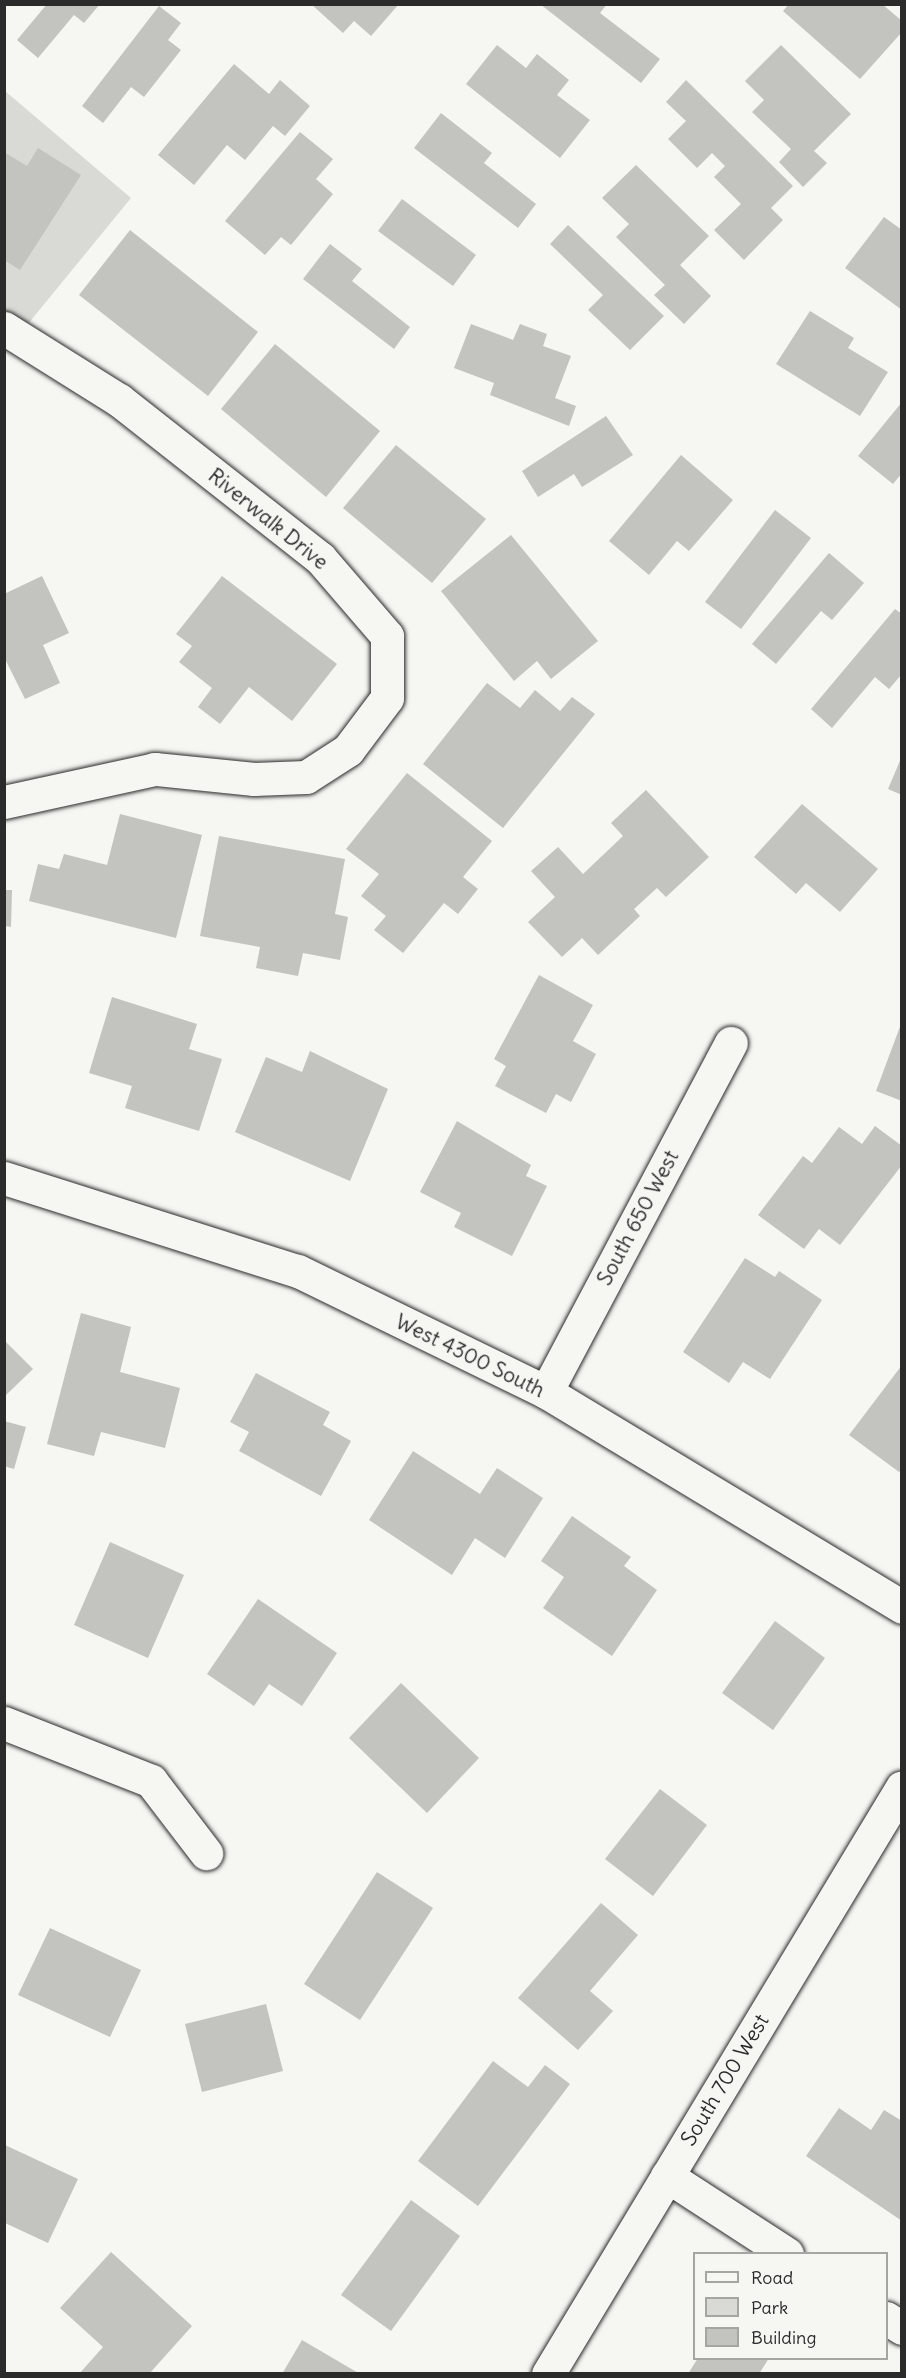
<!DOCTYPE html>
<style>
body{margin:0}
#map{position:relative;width:906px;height:2378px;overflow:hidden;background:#f6f6f2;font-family:Delius,sans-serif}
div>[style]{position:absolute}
.green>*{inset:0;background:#d9d9d5}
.building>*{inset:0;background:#c3c3c0}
.roads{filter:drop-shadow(0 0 2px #2b2b2b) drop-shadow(0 0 2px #2b2b2b)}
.street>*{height:33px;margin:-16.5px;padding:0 16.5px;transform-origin:16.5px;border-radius:16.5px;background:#f6f6f2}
.secondary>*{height:33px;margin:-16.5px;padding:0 16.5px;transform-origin:16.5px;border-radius:16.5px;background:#f6f6f2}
span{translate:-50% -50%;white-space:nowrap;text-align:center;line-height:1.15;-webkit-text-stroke:5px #f6f6f2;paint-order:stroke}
.street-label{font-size:21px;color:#2b2b2b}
.frame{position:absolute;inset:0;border:6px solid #2b2b2b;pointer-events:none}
.legend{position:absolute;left:693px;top:2252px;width:195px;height:108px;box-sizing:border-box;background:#f6f6f2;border:2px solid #a5a5a2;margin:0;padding:8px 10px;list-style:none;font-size:18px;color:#2b2b2b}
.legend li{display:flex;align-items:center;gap:12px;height:30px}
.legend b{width:30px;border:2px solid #a5a5a2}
</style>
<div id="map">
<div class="green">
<div style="clip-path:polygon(5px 91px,131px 198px,5px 352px)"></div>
</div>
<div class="building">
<div style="clip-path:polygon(47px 4px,100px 4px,84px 23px,74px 15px,38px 58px,17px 40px)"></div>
<div style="clip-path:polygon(311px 4px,399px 4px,371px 36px,354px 21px,343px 33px)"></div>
<div style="clip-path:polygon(540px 4px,607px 4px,600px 13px,660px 59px,641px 83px)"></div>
<div style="clip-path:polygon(789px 4px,882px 4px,902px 21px,902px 32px,860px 79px,783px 11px)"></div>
<div style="clip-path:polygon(159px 6px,181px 23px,168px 40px,181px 50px,144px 97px,131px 87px,103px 123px,82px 106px)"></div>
<div style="clip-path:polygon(497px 45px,526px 68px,537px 54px,569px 80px,557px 95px,590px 120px,560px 158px,466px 84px)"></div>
<div style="clip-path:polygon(781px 45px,851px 114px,814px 151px,827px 163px,803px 187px,779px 162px,791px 149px,752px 112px,764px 100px,745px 81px)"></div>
<div style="clip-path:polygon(234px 64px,269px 94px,280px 80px,310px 106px,285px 136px,273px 126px,245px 160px,227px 145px,194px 185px,158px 155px)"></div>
<div style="clip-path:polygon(686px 80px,793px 186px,771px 208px,783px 220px,744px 260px,714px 230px,741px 204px,714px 177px,725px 166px,712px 153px,697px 168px,668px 139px,686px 121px,666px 102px)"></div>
<div style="clip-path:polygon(441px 113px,492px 153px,484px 163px,536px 204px,518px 228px,414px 148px)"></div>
<div style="clip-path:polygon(300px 132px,333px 159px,316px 179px,333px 194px,291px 245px,281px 237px,265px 255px,225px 221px)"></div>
<div style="clip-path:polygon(38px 148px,81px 175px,20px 270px,4px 260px,4px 152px,27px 166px)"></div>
<div style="clip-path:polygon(636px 165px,709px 236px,680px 265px,711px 296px,684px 324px,654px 295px,665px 285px,616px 237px,629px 224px,602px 198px)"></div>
<div style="clip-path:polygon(402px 199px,476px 255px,453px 286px,378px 231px)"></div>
<div style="clip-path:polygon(884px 217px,902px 230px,902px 310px,845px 268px)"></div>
<div style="clip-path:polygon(568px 225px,664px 316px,630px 350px,588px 310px,603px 295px,550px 244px)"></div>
<div style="clip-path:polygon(130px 230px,258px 332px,208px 396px,79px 295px)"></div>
<div style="clip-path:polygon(330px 244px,362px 269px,352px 281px,410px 327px,394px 349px,303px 279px)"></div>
<div style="clip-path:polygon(810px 311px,854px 338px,848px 348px,888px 372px,860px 416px,776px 364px)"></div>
<div style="clip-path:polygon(471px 324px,513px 340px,520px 324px,547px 334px,543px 346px,571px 356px,555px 398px,576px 406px,569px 426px,490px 395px,494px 383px,454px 368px)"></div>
<div style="clip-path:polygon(275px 344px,380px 431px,326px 497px,221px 409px)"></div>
<div style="clip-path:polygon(902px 402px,902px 473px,893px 484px,858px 456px)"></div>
<div style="clip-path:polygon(606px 416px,633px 455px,582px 487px,574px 474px,538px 497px,522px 471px)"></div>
<div style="clip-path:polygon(396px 445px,486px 519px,432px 583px,343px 508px)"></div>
<div style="clip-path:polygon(681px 455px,733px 500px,689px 551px,677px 541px,649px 575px,609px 541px)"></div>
<div style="clip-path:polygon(775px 510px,811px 538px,741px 629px,705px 602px)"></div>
<div style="clip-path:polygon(511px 535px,598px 641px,551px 679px,537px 661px,514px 681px,441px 591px)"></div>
<div style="clip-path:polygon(829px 553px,864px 583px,832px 620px,821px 611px,776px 664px,752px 644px)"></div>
<div style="clip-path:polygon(42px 576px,69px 633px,43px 645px,60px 683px,25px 699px,4px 657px,4px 594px)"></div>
<div style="clip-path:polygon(222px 576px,337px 664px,292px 721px,249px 687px,220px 724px,198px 707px,212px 688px,179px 662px,192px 646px,176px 634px)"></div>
<div style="clip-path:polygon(895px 609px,902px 614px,902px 674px,889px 689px,875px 677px,832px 728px,811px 709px)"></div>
<div style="clip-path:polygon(487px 683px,520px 708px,535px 690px,560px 711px,572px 697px,595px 714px,503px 828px,423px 764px)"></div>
<div style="clip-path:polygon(902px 756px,902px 795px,888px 789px)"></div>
<div style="clip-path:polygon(407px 773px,492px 841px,463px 877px,478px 889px,458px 914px,444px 903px,403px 953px,374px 930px,386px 916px,361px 896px,379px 874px,346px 849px)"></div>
<div style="clip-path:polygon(646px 790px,709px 857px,666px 897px,657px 888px,634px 909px,640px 916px,598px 955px,582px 938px,562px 957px,528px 922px,555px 897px,531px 871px,558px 847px,583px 874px,623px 836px,611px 823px)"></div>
<div style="clip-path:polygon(802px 804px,878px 869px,840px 912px,806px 883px,796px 894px,754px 857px)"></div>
<div style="clip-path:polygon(120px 814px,202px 835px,176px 938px,29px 901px,38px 864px,59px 869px,64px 854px,107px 865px)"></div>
<div style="clip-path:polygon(219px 836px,345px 859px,335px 914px,348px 917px,340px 960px,303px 953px,298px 976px,256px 968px,260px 947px,200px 936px)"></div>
<div style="clip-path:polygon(4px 890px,12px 890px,11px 927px,4px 926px)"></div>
<div style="clip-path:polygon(539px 975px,593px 1005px,573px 1041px,596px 1054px,571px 1102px,556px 1094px,546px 1113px,495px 1086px,506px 1066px,494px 1059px)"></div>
<div style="clip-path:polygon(112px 997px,197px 1024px,189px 1049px,222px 1059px,199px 1131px,125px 1108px,132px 1086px,89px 1073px)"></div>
<div style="clip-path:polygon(901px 1024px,902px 1024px,902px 1101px,876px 1091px)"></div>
<div style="clip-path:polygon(310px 1051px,388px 1089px,350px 1181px,235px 1132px,266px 1057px,302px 1072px)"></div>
<div style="clip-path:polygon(457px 1121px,531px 1165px,526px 1176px,547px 1186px,512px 1256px,454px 1227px,461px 1213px,420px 1192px)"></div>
<div style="clip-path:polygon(875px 1126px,902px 1146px,902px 1165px,840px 1245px,819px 1229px,804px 1249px,758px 1215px,803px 1156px,812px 1163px,839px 1127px,862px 1144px)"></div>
<div style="clip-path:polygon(745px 1258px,775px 1277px,779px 1271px,822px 1300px,770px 1379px,743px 1362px,729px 1383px,683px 1352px)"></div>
<div style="clip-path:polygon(81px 1313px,131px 1327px,120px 1372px,180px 1388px,165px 1448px,101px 1432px,94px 1456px,47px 1444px)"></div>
<div style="clip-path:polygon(4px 1340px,33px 1369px,4px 1397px)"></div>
<div style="clip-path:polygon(902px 1365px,902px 1469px,899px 1472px,849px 1435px)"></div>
<div style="clip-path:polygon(256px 1373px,330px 1412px,323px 1425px,351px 1441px,321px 1496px,239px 1451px,249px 1432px,230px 1422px)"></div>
<div style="clip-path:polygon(4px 1421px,26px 1427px,14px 1469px,4px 1466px)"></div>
<div style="clip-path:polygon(413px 1451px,480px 1494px,497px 1468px,543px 1498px,505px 1558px,475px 1538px,452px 1575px,369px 1520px)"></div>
<div style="clip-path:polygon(572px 1516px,631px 1557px,624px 1566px,657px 1590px,612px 1656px,543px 1608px,564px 1577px,541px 1561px)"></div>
<div style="clip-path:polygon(110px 1542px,184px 1575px,148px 1658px,74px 1625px)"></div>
<div style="clip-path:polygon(258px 1599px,337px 1653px,302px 1706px,269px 1684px,254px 1706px,207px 1674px)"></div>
<div style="clip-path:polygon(775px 1621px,825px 1658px,773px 1730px,722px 1693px)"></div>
<div style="clip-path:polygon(401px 1683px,479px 1758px,427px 1813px,349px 1738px)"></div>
<div style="clip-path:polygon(660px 1789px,707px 1825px,653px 1896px,605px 1859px)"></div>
<div style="clip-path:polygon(377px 1872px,433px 1908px,360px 2020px,304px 1984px)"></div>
<div style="clip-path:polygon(601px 1903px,638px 1935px,590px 1991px,613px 2011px,578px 2050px,518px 1998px)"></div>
<div style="clip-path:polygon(50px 1928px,141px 1970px,110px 2037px,18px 1995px)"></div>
<div style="clip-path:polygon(266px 2004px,283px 2071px,202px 2092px,185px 2024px)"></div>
<div style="clip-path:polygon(493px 2061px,528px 2087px,545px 2065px,570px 2084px,478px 2206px,418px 2161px)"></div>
<div style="clip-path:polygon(839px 2108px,871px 2130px,884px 2110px,902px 2121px,902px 2221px,806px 2156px)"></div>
<div style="clip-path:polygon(5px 2145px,78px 2179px,48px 2243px,5px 2223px)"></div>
<div style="clip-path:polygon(411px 2200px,460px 2236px,391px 2331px,341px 2295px)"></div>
<div style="clip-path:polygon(111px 2252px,192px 2326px,149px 2374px,79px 2374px,103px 2347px,60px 2308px)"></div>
<div style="clip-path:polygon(302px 2340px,360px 2374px,282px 2374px)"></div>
<div style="clip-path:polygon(698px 2358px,769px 2358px,759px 2374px,688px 2374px)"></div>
</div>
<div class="roads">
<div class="street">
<div style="left:4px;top:328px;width:136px;rotate:32.1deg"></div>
<div style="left:119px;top:400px;width:256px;rotate:38.2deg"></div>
<div style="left:320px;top:558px;width:103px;rotate:49.3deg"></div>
<div style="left:387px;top:636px;width:62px;rotate:90deg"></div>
<div style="left:387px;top:698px;width:65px;rotate:126.9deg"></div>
<div style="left:348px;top:750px;width:50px;rotate:147.3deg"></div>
<div style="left:306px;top:777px;width:52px;rotate:177.8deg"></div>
<div style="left:254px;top:779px;width:100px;rotate:-174.2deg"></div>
<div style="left:155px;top:769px;width:155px;rotate:167.7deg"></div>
<div style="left:4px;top:1178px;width:308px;rotate:17.6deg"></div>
<div style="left:298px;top:1271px;width:276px;rotate:26deg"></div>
<div style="left:546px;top:1392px;width:416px;rotate:31.1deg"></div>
<div style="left:546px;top:1392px;width:395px;rotate:-62.1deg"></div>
<div style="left:4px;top:1723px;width:158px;rotate:21.5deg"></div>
<div style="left:151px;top:1781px;width:91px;rotate:52.6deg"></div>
<div style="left:667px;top:2176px;width:143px;rotate:33deg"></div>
<div style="left:886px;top:2318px;width:19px;rotate:32deg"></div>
</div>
<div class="secondary">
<div style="left:548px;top:2374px;width:685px;rotate:-58.91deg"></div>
</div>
</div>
<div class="street-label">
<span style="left:268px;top:519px;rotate:39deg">Riverwalk Drive</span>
<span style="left:638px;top:1218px;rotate:-62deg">South 650 West</span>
<span style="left:470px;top:1356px;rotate:26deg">West 4300 South</span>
<span style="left:725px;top:2080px;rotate:-59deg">South 700 West</span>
</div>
<div class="frame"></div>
<ul class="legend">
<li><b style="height:8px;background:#f6f6f2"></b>Road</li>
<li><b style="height:16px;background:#d9d9d5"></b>Park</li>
<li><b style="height:16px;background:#c3c3c0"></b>Building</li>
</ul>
</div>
